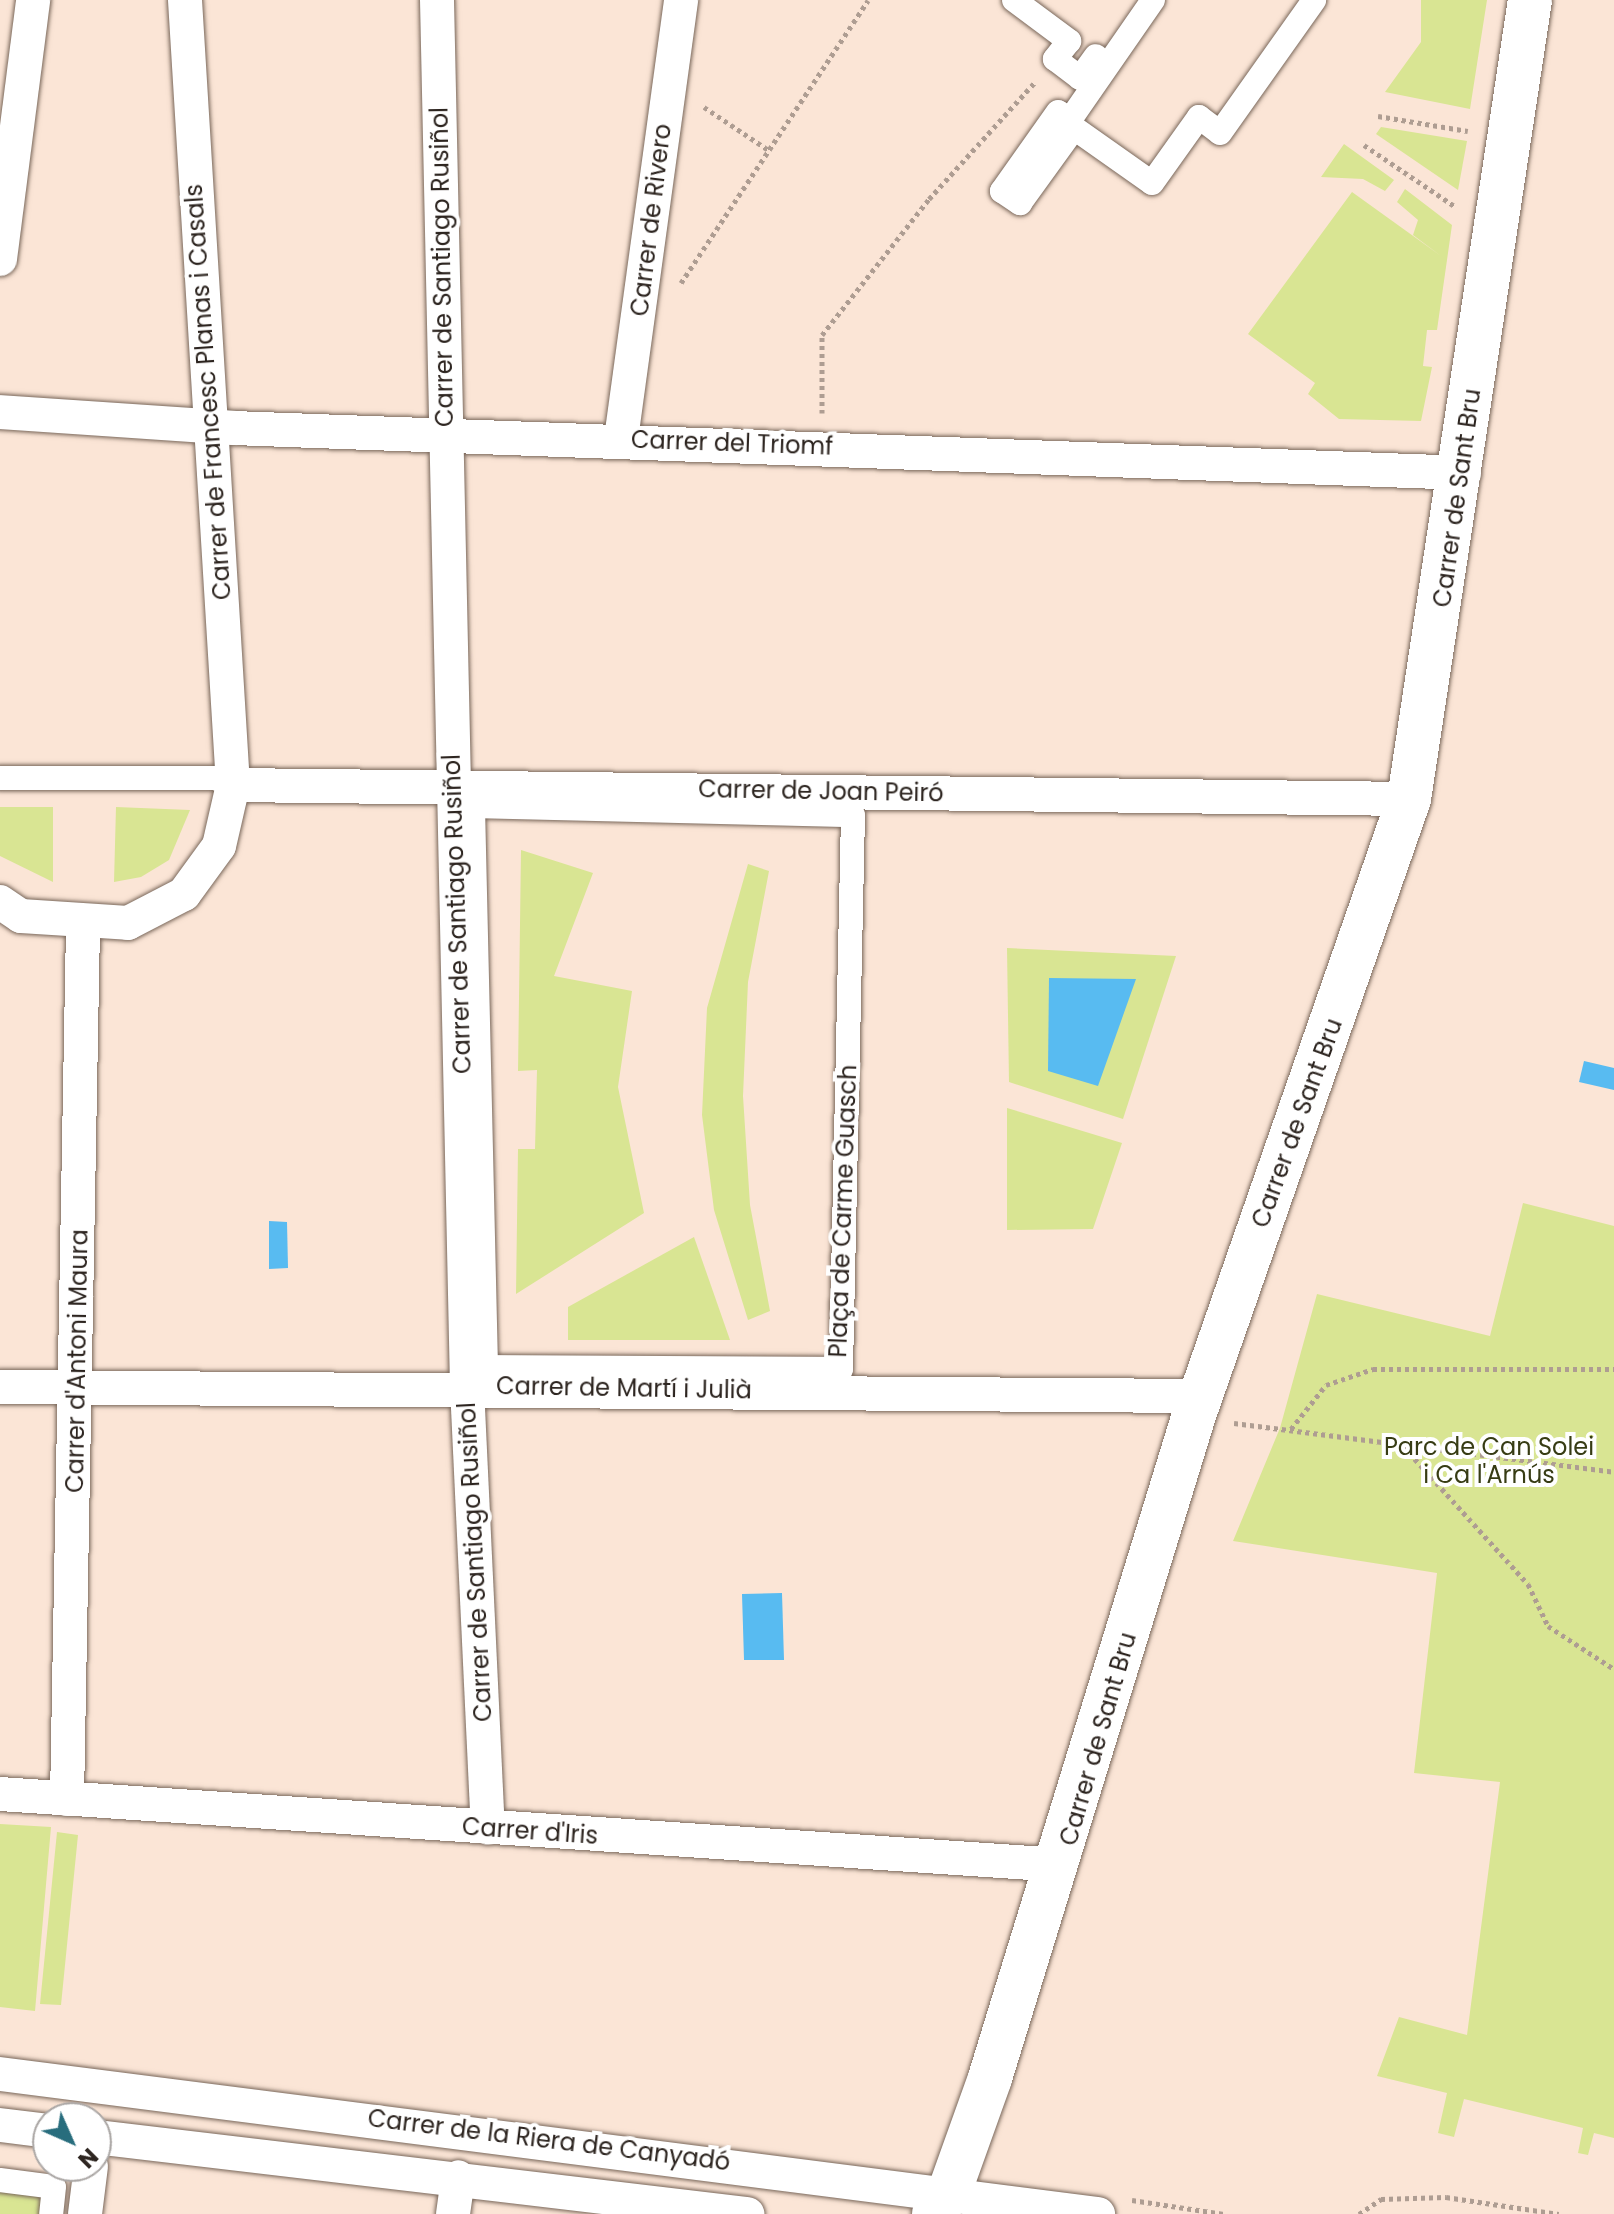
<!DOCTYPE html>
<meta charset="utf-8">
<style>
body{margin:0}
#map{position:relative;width:1614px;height:2214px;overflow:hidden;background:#fbe5d6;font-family:Poppins,sans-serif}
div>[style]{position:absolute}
.green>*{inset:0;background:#d9e593}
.water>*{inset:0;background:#58bbf1}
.path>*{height:5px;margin-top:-2.5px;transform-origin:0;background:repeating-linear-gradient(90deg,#ae9d92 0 4px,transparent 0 8px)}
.roads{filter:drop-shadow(0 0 2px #79675a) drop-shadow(0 0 2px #79675a)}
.pedestrian>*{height:24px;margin:-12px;padding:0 12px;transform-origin:12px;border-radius:12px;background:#fff}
.minor>*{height:34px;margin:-17px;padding:0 17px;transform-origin:17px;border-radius:17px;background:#fff}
.primary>*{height:44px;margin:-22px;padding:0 22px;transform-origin:22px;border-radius:22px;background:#fff}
span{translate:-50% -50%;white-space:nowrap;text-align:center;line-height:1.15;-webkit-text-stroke:8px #fff;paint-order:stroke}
.street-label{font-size:24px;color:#2c241f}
.park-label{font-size:24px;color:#373c14}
.north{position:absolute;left:32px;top:2102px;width:80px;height:80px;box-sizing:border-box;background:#fff;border:2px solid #aba7a5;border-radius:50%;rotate:135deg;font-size:22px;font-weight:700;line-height:32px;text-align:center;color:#2c241f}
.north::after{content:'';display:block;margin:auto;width:28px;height:36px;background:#286d7d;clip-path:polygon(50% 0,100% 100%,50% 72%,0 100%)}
</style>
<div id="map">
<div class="green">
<div style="clip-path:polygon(1421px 0,1487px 0,1470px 109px,1385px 92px,1421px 42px)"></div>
<div style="clip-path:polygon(1381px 127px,1467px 141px,1458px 190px,1376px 134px)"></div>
<div style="clip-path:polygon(1344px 144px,1394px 180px,1385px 191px,1363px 179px,1321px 177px)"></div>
<div style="clip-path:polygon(1405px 189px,1452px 225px,1437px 330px,1427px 330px,1423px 366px,1432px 367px,1421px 421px,1339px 419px,1308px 394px,1315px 383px,1248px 334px,1352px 192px,1441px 256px,1413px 235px,1418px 220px,1397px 202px)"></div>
<div style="clip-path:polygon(0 807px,53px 807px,53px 882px,0 856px)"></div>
<div style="clip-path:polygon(116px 807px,190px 810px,169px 860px,141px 877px,114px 882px)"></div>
<div style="clip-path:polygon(521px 850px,593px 873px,554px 976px,632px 991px,618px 1087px,644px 1213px,516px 1294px,518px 1149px,535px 1149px,537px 1070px,518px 1071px)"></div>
<div style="clip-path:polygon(748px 864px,769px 871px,748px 982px,743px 1096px,750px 1205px,770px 1311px,748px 1320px,714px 1210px,702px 1115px,707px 1008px)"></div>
<div style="clip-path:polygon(1007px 948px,1176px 956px,1123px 1119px,1009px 1082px)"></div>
<div style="clip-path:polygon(1007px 1108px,1122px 1143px,1093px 1229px,1007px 1230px)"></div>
<div style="clip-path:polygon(1523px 1203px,1614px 1226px,1614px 2138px,1594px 2133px,1588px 2155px,1578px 2153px,1583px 2128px,1464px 2099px,1454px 2137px,1438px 2133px,1447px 2093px,1377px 2076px,1399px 2017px,1467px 2035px,1500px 1782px,1414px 1773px,1437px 1573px,1233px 1541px,1280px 1428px,1317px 1294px,1490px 1336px)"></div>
<div style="clip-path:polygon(694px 1237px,730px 1340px,568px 1340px,568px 1307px)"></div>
<div style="clip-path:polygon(0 1824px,51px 1827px,35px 2011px,0 2007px)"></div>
<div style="clip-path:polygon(57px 1832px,78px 1835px,61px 2005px,40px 2004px)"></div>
<div style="clip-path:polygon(0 2180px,54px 2187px,51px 2214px,0 2214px)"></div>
</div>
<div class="water">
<div style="clip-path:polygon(1049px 978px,1136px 979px,1098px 1086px,1048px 1071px)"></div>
<div style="clip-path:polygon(1584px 1061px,1614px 1068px,1614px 1090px,1579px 1082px)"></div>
<div style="clip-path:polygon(269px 1221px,287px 1222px,288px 1268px,269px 1269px)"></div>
<div style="clip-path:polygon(782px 1593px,784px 1660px,744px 1660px,742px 1594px)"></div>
</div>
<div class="path">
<div style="left:704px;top:107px;width:79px;rotate:33.7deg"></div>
<div style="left:1378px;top:116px;width:91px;rotate:9.5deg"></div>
<div style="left:1364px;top:145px;width:111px;rotate:34deg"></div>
<div style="left:681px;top:283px;width:339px;rotate:-56.5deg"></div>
<div style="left:822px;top:413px;width:78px;rotate:-90deg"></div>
<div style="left:822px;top:335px;width:173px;rotate:-51.8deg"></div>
<div style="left:929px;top:199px;width:159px;rotate:-47.8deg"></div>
<div style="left:1234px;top:1423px;width:383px;rotate:7.3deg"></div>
<div style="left:1291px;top:1429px;width:56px;rotate:-51.5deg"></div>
<div style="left:1326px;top:1385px;width:50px;rotate:-18.8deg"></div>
<div style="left:1373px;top:1369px;width:241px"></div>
<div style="left:1404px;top:1447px;width:185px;rotate:47.9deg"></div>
<div style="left:1528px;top:1584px;width:47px;rotate:64.5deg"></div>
<div style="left:1548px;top:1626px;width:79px;rotate:33.1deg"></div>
<div style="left:1132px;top:2200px;width:93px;rotate:8.7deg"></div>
<div style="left:1359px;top:2214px;width:27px;rotate:-34deg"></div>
<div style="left:1381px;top:2199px;width:65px;rotate:-1.8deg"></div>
<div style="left:1446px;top:2197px;width:114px;rotate:8.6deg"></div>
</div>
<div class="roads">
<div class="pedestrian">
<div style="left:1014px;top:0;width:69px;rotate:36.7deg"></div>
<div style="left:1069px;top:41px;width:23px;rotate:128deg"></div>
<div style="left:1055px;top:59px;width:31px;rotate:37deg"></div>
<div style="left:1080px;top:78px;width:27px;rotate:-54deg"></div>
<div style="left:1153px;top:0;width:146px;rotate:124.7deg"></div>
<div style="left:1070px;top:120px;width:14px;rotate:-146deg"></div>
<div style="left:1058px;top:112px;width:97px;rotate:125.3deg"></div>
<div style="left:1002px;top:191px;width:22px;rotate:34deg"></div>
<div style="left:1020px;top:203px;width:92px;rotate:-54.2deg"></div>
<div style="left:1074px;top:128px;width:95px;rotate:35.2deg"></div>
<div style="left:1152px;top:183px;width:81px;rotate:-54.5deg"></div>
<div style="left:1199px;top:117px;width:26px;rotate:37deg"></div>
<div style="left:1220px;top:133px;width:163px;rotate:-54.7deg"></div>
<div style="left:0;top:778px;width:215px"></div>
<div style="left:215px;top:778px;width:19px;rotate:21deg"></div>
<div style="left:473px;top:806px;width:380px;rotate:1.4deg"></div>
<div style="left:853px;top:815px;width:554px;rotate:91.24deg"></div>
<div style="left:841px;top:1369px;width:355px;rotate:-179.7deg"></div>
<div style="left:486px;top:1367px;width:561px;rotate:-91.33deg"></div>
<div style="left:0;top:2180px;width:54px;rotate:7.4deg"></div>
<div style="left:54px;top:2187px;width:27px;rotate:96deg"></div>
</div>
<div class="minor">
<div style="left:437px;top:0;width:1387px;rotate:88.76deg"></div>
<div style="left:467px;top:1387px;width:441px;rotate:87.3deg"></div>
<div style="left:0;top:259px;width:261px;rotate:-82.7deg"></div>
<div style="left:0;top:412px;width:234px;rotate:3.9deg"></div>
<div style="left:233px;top:428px;width:1232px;rotate:2.09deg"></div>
<div style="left:621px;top:439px;width:443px;rotate:-82.2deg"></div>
<div style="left:233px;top:785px;width:1176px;rotate:0.68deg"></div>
<div style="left:0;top:902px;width:25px;rotate:34deg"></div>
<div style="left:21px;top:916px;width:107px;rotate:3.7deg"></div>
<div style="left:128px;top:923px;width:63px;rotate:-27.4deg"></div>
<div style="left:184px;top:894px;width:59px;rotate:-53.9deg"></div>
<div style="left:219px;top:846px;width:63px;rotate:-77.1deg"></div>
<div style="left:233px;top:785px;width:786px;rotate:-93.5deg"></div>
<div style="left:0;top:1387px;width:1200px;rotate:0.43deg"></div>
<div style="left:0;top:1794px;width:1062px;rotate:3.83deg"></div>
<div style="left:67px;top:1799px;width:876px;rotate:-88.95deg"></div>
<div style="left:0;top:2074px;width:1107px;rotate:7.27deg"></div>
<div style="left:0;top:2125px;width:48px;rotate:7.1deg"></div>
<div style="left:96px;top:2137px;width:656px;rotate:6.75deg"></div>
<div style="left:85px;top:2214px;width:48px;rotate:-82.9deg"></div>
<div style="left:453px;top:2214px;width:37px;rotate:-82deg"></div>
</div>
<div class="primary">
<div style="left:934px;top:2214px;width:29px;rotate:-56deg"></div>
<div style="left:950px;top:2190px;width:119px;rotate:-70.3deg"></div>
<div style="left:990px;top:2078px;width:694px;rotate:-72.9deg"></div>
<div style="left:1194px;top:1415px;width:652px;rotate:-70.76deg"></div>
<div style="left:1409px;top:799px;width:808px;rotate:-81.39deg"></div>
</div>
</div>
<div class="street-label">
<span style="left:651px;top:220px;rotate:-83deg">Carrer de Rivero</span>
<span style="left:442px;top:267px;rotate:-91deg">Carrer de Santiago Rusiñol</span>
<span style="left:208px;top:392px;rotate:-94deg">Carrer de Francesc Planas i Casals</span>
<span style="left:732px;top:443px;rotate:2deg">Carrer del Triomf</span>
<span style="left:1457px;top:498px;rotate:-82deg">Carrer de Sant Bru</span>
<span style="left:821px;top:791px;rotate:1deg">Carrer de Joan Peiró</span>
<span style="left:457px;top:914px;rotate:-92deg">Carrer de Santiago Rusiñol</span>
<span style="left:1297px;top:1123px;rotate:-70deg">Carrer de Sant Bru</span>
<span style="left:843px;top:1211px;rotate:-88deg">Plaça de Carme Guasch</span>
<span style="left:77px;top:1361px;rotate:-89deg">Carrer d'Antoni Maura</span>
<span style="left:624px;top:1388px;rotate:1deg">Carrer de Martí i Julià</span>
<span style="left:475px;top:1562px;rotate:-93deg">Carrer de Santiago Rusiñol</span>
<span style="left:1098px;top:1739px;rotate:-74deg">Carrer de Sant Bru</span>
<span style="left:530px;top:1831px;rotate:4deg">Carrer d'Iris</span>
<span style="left:549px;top:2140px;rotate:7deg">Carrer de la Riera de Canyadó</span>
</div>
<div class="park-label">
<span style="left:1489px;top:1461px">Parc de Can Solei<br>i Ca l'Arnús</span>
</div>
<div class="north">N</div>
</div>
